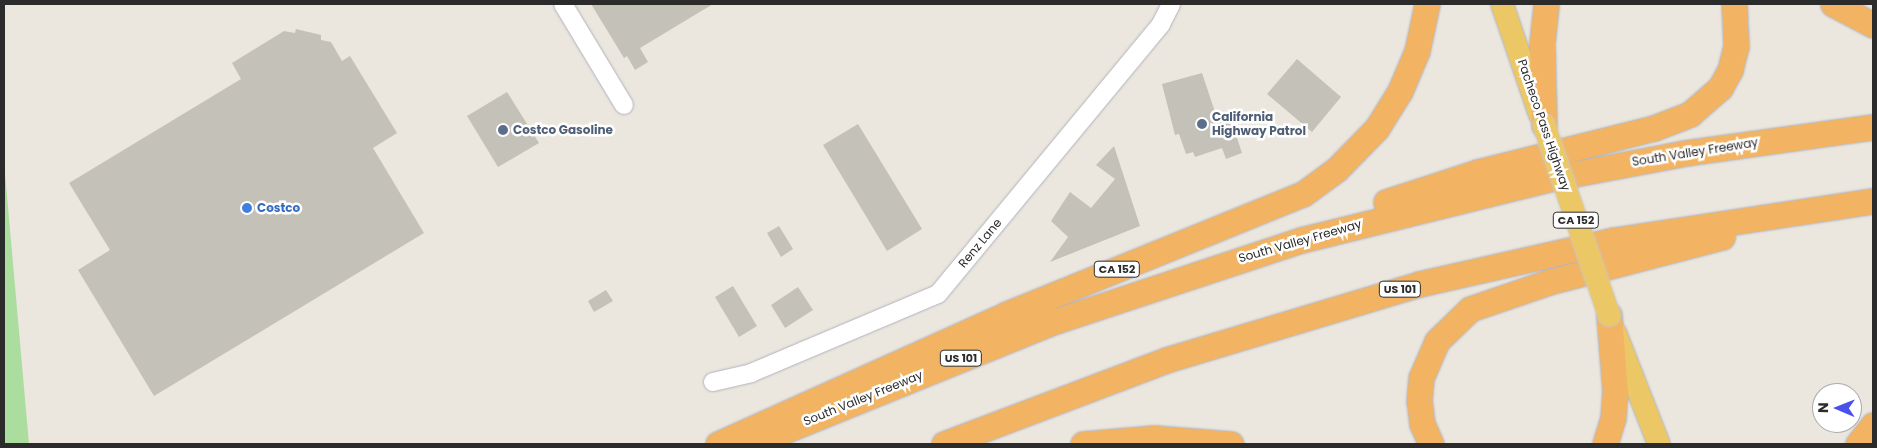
<!DOCTYPE html>
<style>
body{margin:0}
#map{position:relative;width:1877px;height:448px;overflow:hidden;background:#ebe7de;font-family:Poppins,sans-serif}
div>[style]{position:absolute}
.green>*{inset:0;background:#abde9e}
.building>*{inset:0;background:#c4c1b9}
.roads{filter:drop-shadow(0 0 1px #b1b2bd) drop-shadow(0 0 1px #b1b2bd)}
.tertiary>*{height:18px;margin:-9px;padding:0 9px;transform-origin:9px;border-radius:9px;background:#fff}
.trunk>*{height:22px;margin:-11px;padding:0 11px;transform-origin:11px;border-radius:11px;background:#ecc765}
.motorway>*{height:25px;margin:-12.5px;padding:0 12.5px;transform-origin:12.5px;border-radius:12.5px;background:#f2b462}
.bridges{filter:drop-shadow(0 0 1px #c8c8c8) drop-shadow(0 0 1px #c8c8c8)}
.trunk-bridge>*{height:22px;margin:-11px;padding:0 11px;transform-origin:11px;border-radius:11px;background:#ecc765}
.dots>*{width:14px;height:14px;translate:-50% -50%;box-sizing:border-box;border:2px solid #fff;border-radius:50%}
span{translate:-50% -50%;white-space:nowrap;text-align:center;line-height:1.15;-webkit-text-stroke:5px #fff;paint-order:stroke}
.shield-label span{padding:1px 4px;background:#fff;border:1px solid;border-radius:4px;-webkit-text-stroke-width:0}
.shield-label{font-size:11px;color:#2b2b2b;font-weight:700}
.service-label{font-size:12px;color:#4e5e75;font-weight:700}
.left{translate:0 -50%;text-align:left}
.street-label{font-size:12px;color:#2b2b2b}
.shop-label{font-size:12px;color:#366cbe;font-weight:700}
.frame{position:absolute;inset:0;border:5px solid #2b2b2b;pointer-events:none}
.north{position:absolute;left:1812px;top:383px;width:50px;height:50px;box-sizing:border-box;background:#fff;border:1px solid #aaa;border-radius:50%;rotate:271deg;font-size:14px;font-weight:700;line-height:20px;text-align:center;color:#2b2b2b}
.north::after{content:'';display:block;margin:auto;width:18px;height:22px;background:#4951ed;clip-path:polygon(50% 0,100% 100%,50% 72%,0 100%)}
</style>
<div id="map">
<div class="green">
<div style="clip-path:polygon(4px 162px,29px 444px,4px 444px)"></div>
</div>
<div class="building">
<div style="clip-path:polygon(591px 4px,713px 4px,640px 48px,648px 62px,635px 70px,627px 56px,624px 58px)"></div>
<div style="clip-path:polygon(296px 29px,321px 35px,321px 40px,331px 42px,342px 61px,350px 56px,397px 133px,373px 148px,424px 233px,154px 396px,78px 270px,110px 250px,69px 183px,241px 79px,232px 63px,284px 31px,295px 33px)"></div>
<div style="clip-path:polygon(1297px 59px,1341px 97px,1312px 132px,1267px 94px)"></div>
<div style="clip-path:polygon(1202px 73px,1216px 115px,1228px 111px,1242px 153px,1226px 159px,1222px 148px,1195px 157px,1193px 152px,1186px 154px,1179px 134px,1175px 135px,1162px 84px)"></div>
<div style="clip-path:polygon(507px 92px,539px 143px,498px 167px,467px 116px)"></div>
<div style="clip-path:polygon(858px 124px,922px 229px,887px 251px,823px 145px)"></div>
<div style="clip-path:polygon(1114px 146px,1140px 226px,1050px 262px,1068px 237px,1051px 221px,1070px 192px,1091px 208px,1115px 179px,1096px 165px)"></div>
<div style="clip-path:polygon(779px 226px,793px 249px,781px 257px,767px 233px)"></div>
<div style="clip-path:polygon(733px 286px,757px 326px,739px 337px,715px 297px)"></div>
<div style="clip-path:polygon(798px 287px,813px 310px,785px 328px,771px 305px)"></div>
<div style="clip-path:polygon(606px 290px,613px 301px,594px 312px,588px 301px)"></div>
</div>
<div class="roads">
<div class="tertiary">
<div style="left:563px;top:4px;width:118px;rotate:58.9deg"></div>
<div style="left:713px;top:382px;width:39px;rotate:-13deg"></div>
<div style="left:751px;top:373px;width:203px;rotate:-22.9deg"></div>
<div style="left:938px;top:294px;width:350px;rotate:-50.4deg"></div>
<div style="left:1161px;top:24px;width:22px;rotate:-63deg"></div>
</div>
<div class="trunk">
<div style="left:1502px;top:4px;width:117px;rotate:71.1deg"></div>
<div style="left:1615px;top:332px;width:120px;rotate:68.6deg"></div>
</div>
<div class="motorway">
<div style="left:1833px;top:4px;width:45px;rotate:27.7deg"></div>
<div style="left:1544px;top:125px;width:82px;rotate:-91.4deg"></div>
<div style="left:1542px;top:43px;width:39px;rotate:-84deg"></div>
<div style="left:1386px;top:202px;width:97px;rotate:-18.1deg"></div>
<div style="left:1478px;top:172px;width:181px;rotate:-14deg"></div>
<div style="left:1654px;top:128px;width:39px;rotate:-21deg"></div>
<div style="left:1690px;top:114px;width:40px;rotate:-41deg"></div>
<div style="left:1720px;top:88px;width:21px;rotate:-61deg"></div>
<div style="left:1730px;top:70px;width:25px;rotate:-76deg"></div>
<div style="left:1736px;top:46px;width:42px;rotate:-92.7deg"></div>
<div style="left:718px;top:444px;width:317px;rotate:-24.2deg"></div>
<div style="left:1007px;top:314px;width:319px;rotate:-22.1deg"></div>
<div style="left:1303px;top:194px;width:42px;rotate:-36.3deg"></div>
<div style="left:1337px;top:169px;width:57px;rotate:-45.7deg"></div>
<div style="left:1377px;top:128px;width:44px;rotate:-58.1deg"></div>
<div style="left:1400px;top:91px;width:43px;rotate:-67deg"></div>
<div style="left:1417px;top:51px;width:48px;rotate:-78deg"></div>
<div style="left:752px;top:444px;width:322px;rotate:-22.1deg"></div>
<div style="left:1050px;top:323px;width:264px;rotate:-18.3deg"></div>
<div style="left:1301px;top:240px;width:260px;rotate:-13.8deg"></div>
<div style="left:1553px;top:178px;width:134px;rotate:-10.7deg"></div>
<div style="left:1685px;top:153px;width:190px;rotate:-7.9deg"></div>
<div style="left:944px;top:444px;width:237px;rotate:-20.7deg"></div>
<div style="left:1166px;top:360px;width:264px;rotate:-16.7deg"></div>
<div style="left:1419px;top:284px;width:200px;rotate:-12.7deg"></div>
<div style="left:1614px;top:240px;width:262px;rotate:-8.6deg"></div>
<div style="left:1083px;top:444px;width:71px;rotate:-4.8deg"></div>
<div style="left:1154px;top:438px;width:77px;rotate:4.5deg"></div>
<div style="left:1431px;top:444px;width:22px;rotate:-114deg"></div>
<div style="left:1422px;top:424px;width:23px;rotate:-97deg"></div>
<div style="left:1419px;top:401px;width:23px;rotate:-85deg"></div>
<div style="left:1421px;top:378px;width:40px;rotate:-66.6deg"></div>
<div style="left:1437px;top:341px;width:46px;rotate:-44.1deg"></div>
<div style="left:1470px;top:309px;width:83px;rotate:-18.9deg"></div>
<div style="left:1549px;top:282px;width:179px;rotate:-14.6deg"></div>
<div style="left:1605px;top:444px;width:27px;rotate:-73deg"></div>
<div style="left:1613px;top:418px;width:26px;rotate:-86deg"></div>
<div style="left:1615px;top:392px;width:77px;rotate:-94.5deg"></div>
<div style="left:1858px;top:444px;width:24px;rotate:-52deg"></div>
</div>
</div>
<div class="bridges">
<div class="trunk-bridge">
<div style="left:1544px;top:125px;width:201px;rotate:71.1deg"></div>
</div>
</div>
<div class="dots">
<div style="left:1202px;top:124px;background:#5c6f8a"></div>
<div style="left:503px;top:130px;background:#5c6f8a"></div>
<div style="left:247px;top:208px;background:#3f7fe0"></div>
</div>
<div class="shield-label">
<span style="left:1576px;top:220px">CA 152</span>
<span style="left:1117px;top:269px">CA 152</span>
<span style="left:1400px;top:289px">US 101</span>
<span style="left:961px;top:358px">US 101</span>
</div>
<div class="service-label">
<span class="left" style="left:1212px;top:124px">California<br>Highway Patrol</span>
<span class="left" style="left:513px;top:130px">Costco Gasoline</span>
</div>
<div class="street-label">
<span style="left:1544px;top:125px;rotate:71deg">Pacheco Pass Highway</span>
<span style="left:1695px;top:152px;rotate:-9deg">South Valley Freeway</span>
<span style="left:1300px;top:241px;rotate:-16deg">South Valley Freeway</span>
<span style="left:980px;top:243px;rotate:-50deg">Renz Lane</span>
<span style="left:863px;top:398px;rotate:-22deg">South Valley Freeway</span>
</div>
<div class="shop-label">
<span class="left" style="left:257px;top:208px">Costco</span>
</div>
<div class="frame"></div>
<div class="north">N</div>
</div>
